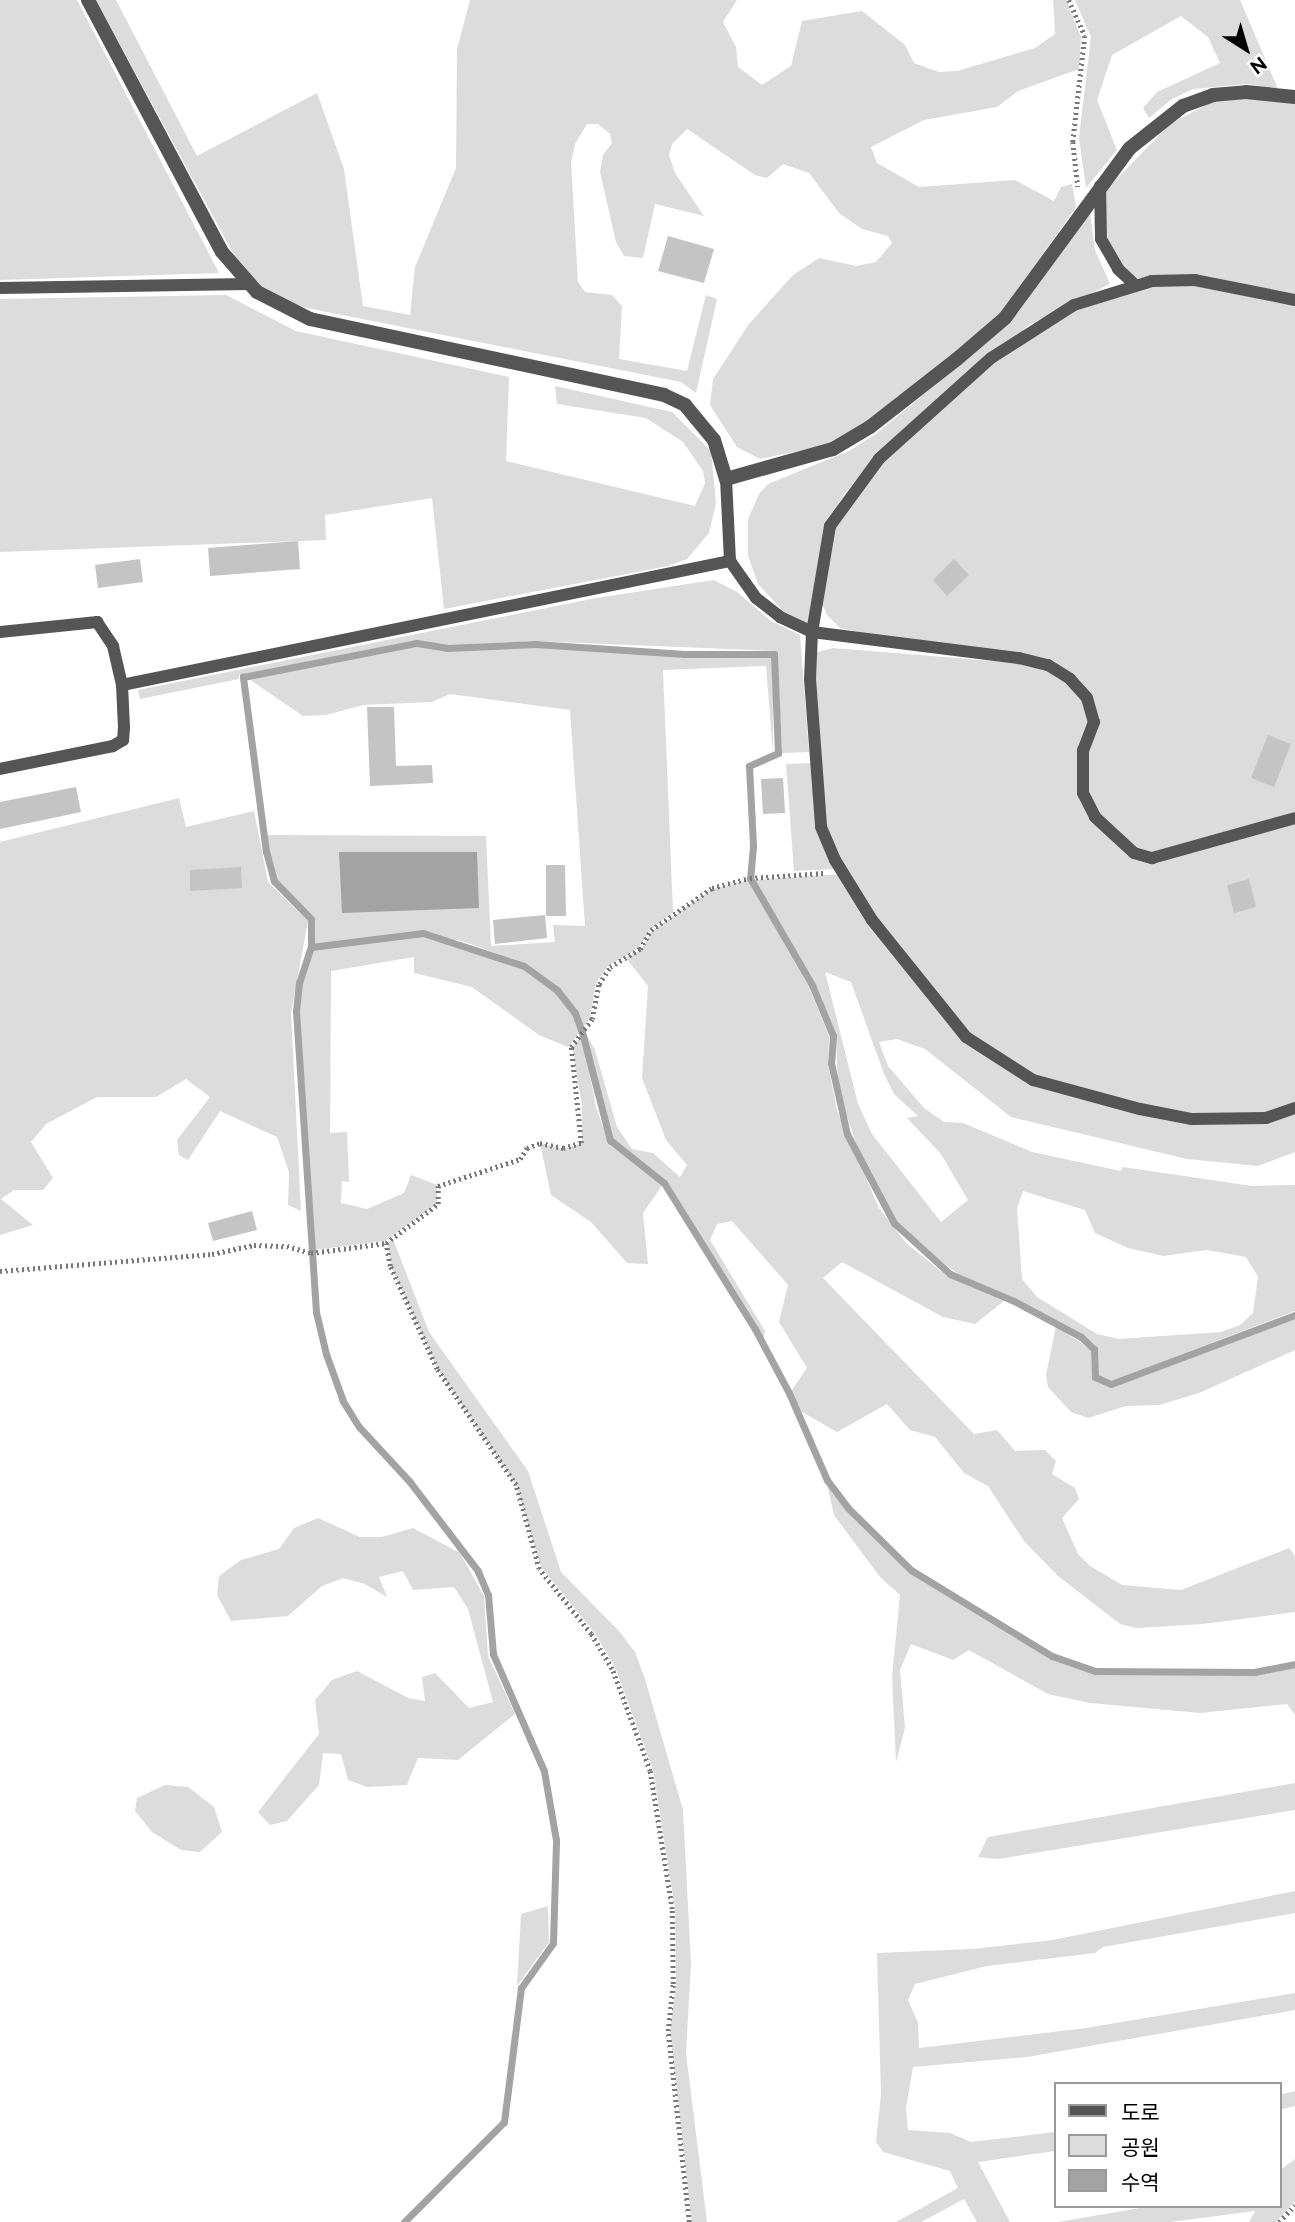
<!DOCTYPE html>
<meta charset="utf-8">
<style>
body{margin:0}
#map{position:relative;width:1295px;height:2222px;overflow:hidden;background:#fff;font-family:Raleway,"Noto Sans KR",sans-serif}
div>[style]{position:absolute}
.green>*{inset:0;background:#dcdcdc}
.water>*{inset:0;background:#a3a3a3}
.stream>*{height:7px;margin:-3.5px;padding:0 3.5px;transform-origin:3.5px;border-radius:3.5px;background:#a3a3a3}
.building>*{inset:0;background:#c4c4c4}
.path>*{height:4.5px;margin-top:-2.25px;transform-origin:0;background:repeating-linear-gradient(90deg,#777 0 2px,transparent 0 5.5px)}
.service>*{height:12px;margin:-6px;padding:0 6px;transform-origin:6px;border-radius:6px;background:#555}
.minor>*{height:14px;margin:-7px;padding:0 7px;transform-origin:7px;border-radius:7px;background:#555}
span{translate:-50% -50%;white-space:nowrap;text-align:center;line-height:1.15;-webkit-text-stroke:5px #fff;paint-order:stroke}
.legend{position:absolute;left:1054px;top:2082px;width:228px;height:126px;box-sizing:border-box;background:#fff;border:2px solid #999;margin:0;padding:9px 12px;list-style:none;font-size:21px;color:#000}
.legend li{display:flex;align-items:center;gap:14px;height:35px}
.legend b{width:35px;border:2px solid #999}
.north{position:absolute;left:1211px;top:14px;width:70px;height:70px;-webkit-text-stroke:5px #fff;paint-order:stroke;rotate:143deg;font-size:19px;font-weight:700;line-height:28px;text-align:center;color:#000}
.north::after{content:'';display:block;margin:auto;width:24px;height:32px;background:#000;clip-path:polygon(50% 0,100% 100%,50% 72%,0 100%)}
</style>
<div id="map">
<div class="green">
<div style="clip-path:polygon(0 0,77px 0,219px 273px,0 280px)"></div>
<div style="clip-path:polygon(96px 0,116px 0,197px 156px,317px 93px,344px 169px,363px 306px,410px 315px,415px 267px,456px 168px,457px 49px,470px 0,737px 0,723px 22px,736px 47px,738px 67px,762px 85px,791px 66px,802px 21px,862px 11px,905px 45px,914px 63px,939px 72px,957px 71px,1035px 48px,1055px 34px,1053px 0,1066px 0,1081px 37px,1079px 69px,1018px 91px,997px 107px,924px 120px,871px 147px,877px 163px,919px 187px,1015px 180px,1054px 201px,1061px 187px,1072px 184px,1076px 207px,1002px 312px,954px 353px,867px 422px,828px 445px,760px 459px,737px 447px,710px 405px,713px 379px,749px 324px,793px 275px,819px 258px,856px 266px,876px 262px,892px 243px,888px 236px,862px 229px,839px 213px,809px 173px,783px 164px,767px 178px,755px 175px,687px 129px,672px 144px,669px 155px,675px 173px,704px 216px,655px 204px,643px 258px,624px 256px,616px 242px,600px 172px,603px 155px,612px 143px,610px 134px,598px 124px,587px 124px,575px 144px,571px 163px,578px 282px,585px 292px,612px 295px,622px 306px,619px 359px,687px 371px,706px 295px,717px 299px,696px 393px,681px 382px,292px 305px,259px 287px,235px 257px)"></div>
<div style="clip-path:polygon(1075px 0,1240px 0,1278px 89px,1247px 84px,1193px 89px,1172px 99px,1149px 118px,1143px 108px,1157px 92px,1220px 63px,1208px 37px,1181px 16px,1112px 55px,1097px 100px,1117px 150px,1086px 188px,1079px 138px,1091px 37px)"></div>
<div style="clip-path:polygon(1249px 98px,1295px 103px,1295px 298px,1138px 278px,1126px 272px,1108px 242px,1104px 196px,1109px 187px,1170px 124px,1210px 103px)"></div>
<div style="clip-path:polygon(1090px 212px,1095px 250px,1110px 284px,1029px 325px,875px 458px,844px 494px,827px 523px,808px 625px,786px 614px,758px 584px,748px 556px,748px 519px,759px 494px,768px 484px,849px 451px,877px 433px,1011px 322px)"></div>
<div style="clip-path:polygon(1194px 283px,1295px 304px,1295px 812px,1152px 852px,1137px 848px,1100px 814px,1089px 791px,1088px 752px,1100px 722px,1074px 675px,840px 628px,827px 615px,821px 601px,833px 528px,881px 461px,994px 360px,1076px 308px,1152px 285px)"></div>
<div style="clip-path:polygon(226px 295px,296px 331px,509px 377px,506px 461px,695px 506px,705px 483px,703px 471px,683px 442px,646px 418px,557px 404px,555px 386px,672px 412px,711px 451px,716px 503px,709px 533px,687px 559px,668px 566px,444px 609px,432px 498px,325px 515px,326px 540px,0 552px,0 299px)"></div>
<div style="clip-path:polygon(714px 580px,737px 592px,771px 621px,800px 635px,809px 752px,782px 753px,777px 651px,534px 641px,447px 646px,418px 640px,239px 675px,239px 679px,140px 699px,138px 690px,596px 598px)"></div>
<div style="clip-path:polygon(418px 646px,447px 650px,535px 646px,773px 656px,773px 753px,766px 666px,663px 670px,673px 912px,650px 930px,639px 948px,608px 966px,596px 983px,590px 1019px,582px 1029px,577px 1013px,559px 989px,526px 964px,465px 942px,423px 932px,313px 946px,313px 918px,275px 879px,266px 835px,486px 836px,491px 946px,555px 942px,553px 925px,585px 926px,570px 710px,450px 694px,432px 702px,363px 705px,326px 715px,303px 716px,246px 677px)"></div>
<div style="clip-path:polygon(833px 648px,1018px 663px,1045px 670px,1067px 683px,1083px 701px,1088px 721px,1077px 749px,1079px 794px,1091px 820px,1132px 858px,1152px 863px,1295px 823px,1295px 1104px,1266px 1115px,1192px 1116px,1035px 1077px,968px 1034px,876px 919px,838px 858px,824px 826px,814px 734px,817px 652px)"></div>
<div style="clip-path:polygon(812px 763px,836px 869px,794px 871px,786px 764px)"></div>
<div style="clip-path:polygon(179px 798px,186px 827px,254px 811px,268px 882px,308px 921px,291px 1013px,301px 1211px,288px 1205px,289px 1172px,277px 1137px,220px 1111px,188px 1160px,179px 1155px,177px 1140px,210px 1097px,186px 1079px,156px 1097px,97px 1097px,46px 1124px,31px 1142px,53px 1178px,43px 1190px,14px 1190px,1px 1199px,33px 1225px,0 1235px,0 842px)"></div>
<div style="clip-path:polygon(evenodd,840px 874px,963px 1039px,1032px 1083px,1192px 1122px,1295px 1111px,1295px 1152px,1258px 1166px,1187px 1159px,1011px 1117px,925px 1049px,897px 1039px,879px 1042px,888px 1066px,924px 1108px,944px 1122px,963px 1123px,1032px 1152px,1121px 1171px,1123px 1167px,1252px 1186px,1295px 1185px,1295px 1311px,1112px 1381px,1097px 1375px,1097px 1347px,1083px 1335px,1016px 1299px,969px 1282px,911px 1239px,884px 1205px,861px 1159px,838px 1088px,836px 1035px,815px 984px,754px 880px,840px 874px,825px 972px,851px 982px,884px 1074px,894px 1094px,918px 1116px,907px 1118px,941px 1154px,968px 1200px,941px 1222px,872px 1134px,858px 1104px,825px 972px,840px 874px,1023px 1191px,1085px 1210px,1095px 1233px,1128px 1248px,1163px 1256px,1207px 1250px,1246px 1257px,1258px 1277px,1253px 1313px,1240px 1325px,1221px 1332px,1119px 1339px,1097px 1334px,1037px 1297px,1022px 1279px,1017px 1208px,1023px 1191px)"></div>
<div style="clip-path:polygon(748px 880px,809px 987px,829px 1036px,828px 1064px,837px 1111px,879px 1208px,906px 1243px,948px 1277px,1004px 1301px,975px 1324px,943px 1317px,842px 1262px,823px 1278px,974px 1434px,997px 1430px,1015px 1451px,1045px 1450px,1056px 1461px,1052px 1474px,1075px 1488px,1079px 1499px,1062px 1518px,1078px 1554px,1090px 1566px,1122px 1585px,1181px 1590px,1289px 1548px,1295px 1556px,1295px 1612px,1203px 1624px,1137px 1628px,1120px 1624px,1058px 1576px,1024px 1541px,988px 1486px,964px 1473px,935px 1437px,910px 1430px,887px 1404px,837px 1432px,797px 1409px,790px 1393px,807px 1368px,779px 1322px,788px 1285px,732px 1221px,717px 1224px,710px 1240px,765px 1331px,763px 1343px,665px 1182px,611px 1140px,598px 1106px,585px 1032px,595px 1050px,617px 1127px,632px 1149px,653px 1153px,680px 1177px,687px 1165px,666px 1140px,642px 1078px,648px 986px,626px 958px,641px 950px,652px 931px,712px 889px)"></div>
<div style="clip-path:polygon(423px 935px,524px 970px,556px 993px,574px 1014px,580px 1032px,568px 1047px,539px 1035px,472px 987px,414px 973px,414px 957px,331px 971px,330px 1133px,347px 1132px,349px 1182px,342px 1181px,341px 1203px,367px 1209px,404px 1193px,411px 1175px,437px 1185px,437px 1204px,385px 1241px,313px 1250px,298px 1011px,301px 982px,314px 949px)"></div>
<div style="clip-path:polygon(582px 1035px,596px 1107px,608px 1141px,663px 1184px,643px 1213px,648px 1264px,627px 1263px,591px 1222px,551px 1195px,540px 1143px,563px 1149px,582px 1143px,582px 1106px,572px 1047px)"></div>
<div style="clip-path:polygon(393px 1239px,429px 1332px,528px 1471px,561px 1572px,619px 1631px,635px 1652px,645px 1679px,683px 1810px,691px 1964px,686px 2053px,707px 2222px,692px 2222px,691px 2217px,670px 2031px,676px 1984px,675px 1909px,653px 1770px,615px 1667px,594px 1632px,541px 1567px,516px 1485px,437px 1368px,391px 1266px,387px 1243px)"></div>
<div style="clip-path:polygon(1295px 1318px,1295px 1350px,1199px 1393px,1159px 1405px,1126px 1406px,1088px 1418px,1071px 1412px,1048px 1387px,1046px 1375px,1056px 1326px,1091px 1350px,1092px 1379px,1112px 1388px)"></div>
<div style="clip-path:polygon(826px 1480px,847px 1509px,910px 1571px,1051px 1658px,1095px 1673px,1254px 1673px,1295px 1665px,1295px 1715px,1287px 1704px,1200px 1713px,1090px 1703px,1048px 1694px,969px 1650px,953px 1660px,911px 1644px,900px 1670px,905px 1728px,896px 1762px,892px 1677px,900px 1595px,880px 1577px,834px 1515px)"></div>
<div style="clip-path:polygon(318px 1518px,360px 1537px,382px 1537px,413px 1528px,460px 1553px,484px 1596px,488px 1656px,515px 1714px,458px 1760px,418px 1758px,407px 1785px,367px 1787px,348px 1780px,341px 1754px,323px 1753px,319px 1785px,287px 1821px,270px 1825px,258px 1812px,319px 1734px,315px 1700px,332px 1680px,357px 1671px,408px 1698px,425px 1701px,422px 1677px,435px 1673px,469px 1708px,493px 1702px,468px 1609px,454px 1587px,413px 1590px,403px 1571px,379px 1577px,387px 1597px,365px 1584px,343px 1578px,322px 1586px,288px 1616px,231px 1621px,217px 1595px,219px 1576px,241px 1560px,279px 1549px,294px 1528px)"></div>
<div style="clip-path:polygon(1295px 1783px,1295px 1810px,998px 1859px,978px 1857px,988px 1837px)"></div>
<div style="clip-path:polygon(165px 1785px,188px 1787px,214px 1807px,222px 1832px,200px 1852px,181px 1850px,152px 1832px,135px 1811px,137px 1798px)"></div>
<div style="clip-path:polygon(1295px 1891px,1295px 1913px,1103px 1947px,1095px 1953px,987px 1966px,915px 1984px,908px 2000px,918px 2023px,919px 2048px,1086px 2028px,1295px 1993px,1295px 2010px,1027px 2057px,913px 2067px,906px 2108px,908px 2130px,950px 2133px,971px 2142px,1055px 2132px,1055px 2151px,978px 2162px,1010px 2222px,977px 2222px,964px 2199px,921px 2222px,896px 2222px,958px 2188px,950px 2171px,883px 2152px,876px 2142px,881px 2094px,877px 1953px,972px 1949px,1053px 1940px)"></div>
<div style="clip-path:polygon(548px 1906px,549px 1942px,517px 1986px,521px 1914px)"></div>
<div style="clip-path:polygon(1295px 2091px,1295px 2106px,1279px 2110px,1279px 2095px)"></div>
<div style="clip-path:polygon(1295px 2159px,1295px 2201px,1276px 2222px,1249px 2222px,1255px 2211px,1170px 2222px,1058px 2222px,1152px 2206px,1279px 2206px,1279px 2171px)"></div>
</div>
<div class="water">
<div style="clip-path:polygon(339px 852px,477px 852px,479px 908px,342px 913px)"></div>
</div>
<div class="stream">
<div style="left:311px;top:947px;width:28px;rotate:-90deg"></div>
<div style="left:311px;top:919px;width:53px;rotate:-134.2deg"></div>
<div style="left:274px;top:881px;width:30px;rotate:-105deg"></div>
<div style="left:266px;top:852px;width:177px;rotate:-97.5deg"></div>
<div style="left:243px;top:677px;width:177px;rotate:-11.1deg"></div>
<div style="left:417px;top:643px;width:30px;rotate:9deg"></div>
<div style="left:447px;top:648px;width:88px;rotate:-2.6deg"></div>
<div style="left:535px;top:644px;width:150px;rotate:3.8deg"></div>
<div style="left:685px;top:654px;width:89px"></div>
<div style="left:774px;top:654px;width:99px;rotate:87.7deg"></div>
<div style="left:778px;top:753px;width:32px;rotate:156deg"></div>
<div style="left:749px;top:766px;width:80px;rotate:87.1deg"></div>
<div style="left:753px;top:846px;width:32px;rotate:95deg"></div>
<div style="left:750px;top:878px;width:124px;rotate:59.9deg"></div>
<div style="left:812px;top:985px;width:55px;rotate:67.6deg"></div>
<div style="left:833px;top:1036px;width:27px;rotate:94deg"></div>
<div style="left:831px;top:1063px;width:73px;rotate:77.3deg"></div>
<div style="left:847px;top:1134px;width:101px;rotate:62.2deg"></div>
<div style="left:894px;top:1223px;width:76px;rotate:42.3deg"></div>
<div style="left:950px;top:1274px;width:69px;rotate:22.9deg"></div>
<div style="left:1014px;top:1301px;width:76px;rotate:28.2deg"></div>
<div style="left:1081px;top:1337px;width:18px;rotate:43deg"></div>
<div style="left:1094px;top:1349px;width:28px;rotate:88deg"></div>
<div style="left:1095px;top:1377px;width:17px;rotate:24deg"></div>
<div style="left:1111px;top:1384px;width:197px;rotate:-20.6deg"></div>
<div style="left:404px;top:2222px;width:141px;rotate:-45deg"></div>
<div style="left:504px;top:2122px;width:135px;rotate:-82.8deg"></div>
<div style="left:521px;top:1988px;width:55px;rotate:-54.6deg"></div>
<div style="left:553px;top:1943px;width:103px;rotate:-88.3deg"></div>
<div style="left:556px;top:1840px;width:70px;rotate:-99.9deg"></div>
<div style="left:544px;top:1771px;width:128px;rotate:-113.6deg"></div>
<div style="left:493px;top:1654px;width:59px;rotate:-94.8deg"></div>
<div style="left:488px;top:1595px;width:26px;rotate:-113deg"></div>
<div style="left:478px;top:1571px;width:112px;rotate:-127.4deg"></div>
<div style="left:410px;top:1482px;width:75px;rotate:-132.8deg"></div>
<div style="left:359px;top:1427px;width:31px;rotate:-122deg"></div>
<div style="left:343px;top:1401px;width:50px;rotate:-109.9deg"></div>
<div style="left:326px;top:1354px;width:43px;rotate:-103.4deg"></div>
<div style="left:316px;top:1312px;width:302px;rotate:-93.8deg"></div>
<div style="left:296px;top:1011px;width:28px;rotate:-84deg"></div>
<div style="left:299px;top:983px;width:38px;rotate:-72deg"></div>
<div style="left:311px;top:947px;width:113px;rotate:-7.1deg"></div>
<div style="left:423px;top:933px;width:106px;rotate:18.1deg"></div>
<div style="left:524px;top:966px;width:41px;rotate:36deg"></div>
<div style="left:557px;top:990px;width:29px;rotate:52deg"></div>
<div style="left:575px;top:1013px;width:20px;rotate:70deg"></div>
<div style="left:582px;top:1032px;width:112px;rotate:75.5deg"></div>
<div style="left:610px;top:1140px;width:69px;rotate:38.5deg"></div>
<div style="left:664px;top:1183px;width:172px;rotate:58.1deg"></div>
<div style="left:755px;top:1329px;width:72px;rotate:62deg"></div>
<div style="left:789px;top:1393px;width:95px;rotate:66.4deg"></div>
<div style="left:827px;top:1480px;width:35px;rotate:53deg"></div>
<div style="left:848px;top:1508px;width:88px;rotate:44.5deg"></div>
<div style="left:911px;top:1570px;width:165px;rotate:31.4deg"></div>
<div style="left:1052px;top:1656px;width:46px;rotate:19.2deg"></div>
<div style="left:1095px;top:1671px;width:159px;rotate:0.4deg"></div>
<div style="left:1254px;top:1672px;width:42px;rotate:-11deg"></div>
</div>
<div class="building">
<div style="clip-path:polygon(668px 236px,714px 249px,704px 283px,658px 271px)"></div>
<div style="clip-path:polygon(298px 541px,300px 569px,210px 576px,208px 548px)"></div>
<div style="clip-path:polygon(140px 559px,143px 582px,98px 588px,95px 565px)"></div>
<div style="clip-path:polygon(954px 559px,969px 575px,947px 596px,933px 580px)"></div>
<div style="clip-path:polygon(367px 707px,394px 707px,396px 766px,432px 765px,433px 783px,370px 786px)"></div>
<div style="clip-path:polygon(1268px 735px,1291px 744px,1274px 787px,1251px 778px)"></div>
<div style="clip-path:polygon(783px 778px,785px 813px,763px 814px,761px 779px)"></div>
<div style="clip-path:polygon(76px 787px,81px 812px,0 829px,0 802px)"></div>
<div style="clip-path:polygon(546px 865px,565px 865px,566px 916px,546px 916px)"></div>
<div style="clip-path:polygon(241px 867px,242px 888px,190px 891px,190px 870px)"></div>
<div style="clip-path:polygon(1249px 879px,1256px 907px,1234px 913px,1227px 885px)"></div>
<div style="clip-path:polygon(545px 915px,547px 938px,495px 944px,493px 920px)"></div>
<div style="clip-path:polygon(252px 1211px,257px 1230px,213px 1241px,208px 1223px)"></div>
</div>
<div class="path">
<div style="left:1069px;top:0;width:39px;rotate:66deg"></div>
<div style="left:1085px;top:36px;width:107px;rotate:96.5deg"></div>
<div style="left:1073px;top:142px;width:45px;rotate:83.7deg"></div>
<div style="left:0;top:1271px;width:213px;rotate:-4.6deg"></div>
<div style="left:212px;top:1254px;width:43px;rotate:-12.1deg"></div>
<div style="left:254px;top:1245px;width:33px;rotate:2deg"></div>
<div style="left:287px;top:1246px;width:25px;rotate:16deg"></div>
<div style="left:311px;top:1253px;width:76px;rotate:-7.6deg"></div>
<div style="left:689px;top:2222px;width:192px;rotate:-96.3deg"></div>
<div style="left:668px;top:2031px;width:47px;rotate:-83.9deg"></div>
<div style="left:673px;top:1984px;width:75px;rotate:-90.8deg"></div>
<div style="left:672px;top:1909px;width:140px;rotate:-99.1deg"></div>
<div style="left:650px;top:1771px;width:109px;rotate:-110.4deg"></div>
<div style="left:612px;top:1669px;width:41px;rotate:-121deg"></div>
<div style="left:591px;top:1634px;width:83px;rotate:-128.7deg"></div>
<div style="left:539px;top:1569px;width:87px;rotate:-105.3deg"></div>
<div style="left:516px;top:1485px;width:140px;rotate:-124.3deg"></div>
<div style="left:437px;top:1369px;width:113px;rotate:-114.5deg"></div>
<div style="left:390px;top:1266px;width:23px;rotate:-100deg"></div>
<div style="left:386px;top:1243px;width:65px;rotate:-36.9deg"></div>
<div style="left:438px;top:1204px;width:18px;rotate:-90deg"></div>
<div style="left:438px;top:1186px;width:86px;rotate:-18.2deg"></div>
<div style="left:520px;top:1159px;width:13px;rotate:-58deg"></div>
<div style="left:527px;top:1148px;width:14px;rotate:-21deg"></div>
<div style="left:540px;top:1143px;width:24px;rotate:12deg"></div>
<div style="left:563px;top:1148px;width:19px;rotate:-16deg"></div>
<div style="left:581px;top:1143px;width:97px;rotate:-95.9deg"></div>
<div style="left:571px;top:1047px;width:35px;rotate:-53deg"></div>
<div style="left:592px;top:1019px;width:36px;rotate:-79deg"></div>
<div style="left:599px;top:984px;width:20px;rotate:-57deg"></div>
<div style="left:610px;top:967px;width:35px;rotate:-31deg"></div>
<div style="left:640px;top:949px;width:22px;rotate:-60deg"></div>
<div style="left:651px;top:930px;width:74px;rotate:-34.5deg"></div>
<div style="left:712px;top:888px;width:39px;rotate:-15deg"></div>
<div style="left:750px;top:878px;width:74px;rotate:-3.9deg"></div>
<div style="left:1279px;top:2222px;width:23px;rotate:-47deg"></div>
</div>
<div class="service">
<div style="left:1100px;top:186px;width:53px;rotate:88.9deg"></div>
<div style="left:1101px;top:239px;width:34px;rotate:60deg"></div>
<div style="left:1118px;top:269px;width:23px;rotate:43deg"></div>
<div style="left:0;top:288px;width:248px;rotate:-0.9deg"></div>
<div style="left:1295px;top:300px;width:102px;rotate:-168.7deg"></div>
<div style="left:1195px;top:280px;width:43px;rotate:178.7deg"></div>
<div style="left:1152px;top:281px;width:82px;rotate:162.9deg"></div>
<div style="left:1074px;top:305px;width:98px;rotate:147.4deg"></div>
<div style="left:991px;top:358px;width:151px;rotate:138deg"></div>
<div style="left:879px;top:459px;width:83px;rotate:126.2deg"></div>
<div style="left:830px;top:526px;width:108px;rotate:99.6deg"></div>
<div style="left:812px;top:632px;width:47px;rotate:92.4deg"></div>
<div style="left:810px;top:679px;width:148px;rotate:85.7deg"></div>
<div style="left:821px;top:827px;width:36px;rotate:67deg"></div>
<div style="left:835px;top:860px;width:70px;rotate:58.3deg"></div>
<div style="left:872px;top:920px;width:150px;rotate:51.2deg"></div>
<div style="left:966px;top:1037px;width:80px;rotate:32.7deg"></div>
<div style="left:1033px;top:1080px;width:111px;rotate:15.2deg"></div>
<div style="left:1140px;top:1109px;width:53px;rotate:10.9deg"></div>
<div style="left:1192px;top:1119px;width:74px;rotate:-0.8deg"></div>
<div style="left:1266px;top:1118px;width:31px;rotate:-19deg"></div>
<div style="left:726px;top:479px;width:82px;rotate:87.2deg"></div>
<div style="left:730px;top:561px;width:45px;rotate:54.9deg"></div>
<div style="left:756px;top:598px;width:31px;rotate:38deg"></div>
<div style="left:780px;top:617px;width:35px;rotate:25deg"></div>
<div style="left:812px;top:632px;width:209px;rotate:7.2deg"></div>
<div style="left:1019px;top:658px;width:30px;rotate:14deg"></div>
<div style="left:1048px;top:665px;width:26px;rotate:32deg"></div>
<div style="left:1070px;top:679px;width:25px;rotate:48deg"></div>
<div style="left:1087px;top:698px;width:25px;rotate:74deg"></div>
<div style="left:1094px;top:722px;width:30px;rotate:111deg"></div>
<div style="left:1083px;top:750px;width:43px;rotate:90deg"></div>
<div style="left:1083px;top:793px;width:27px;rotate:63deg"></div>
<div style="left:1095px;top:817px;width:53px;rotate:42.7deg"></div>
<div style="left:1134px;top:853px;width:19px;rotate:16deg"></div>
<div style="left:1152px;top:858px;width:148px;rotate:-15.6deg"></div>
<div style="left:0;top:632px;width:98px;rotate:-5.9deg"></div>
<div style="left:97px;top:622px;width:29px;rotate:56deg"></div>
<div style="left:113px;top:646px;width:40px;rotate:77deg"></div>
<div style="left:122px;top:685px;width:42px;rotate:87.3deg"></div>
<div style="left:124px;top:727px;width:13px;rotate:94deg"></div>
<div style="left:123px;top:740px;width:12px;rotate:149deg"></div>
<div style="left:113px;top:746px;width:115px;rotate:168.5deg"></div>
<div style="left:122px;top:685px;width:621px;rotate:-11.53deg"></div>
</div>
<div class="minor">
<div style="left:88px;top:0;width:285px;rotate:62deg"></div>
<div style="left:222px;top:252px;width:53px;rotate:48.8deg"></div>
<div style="left:257px;top:292px;width:59px;rotate:27deg"></div>
<div style="left:310px;top:319px;width:362px;rotate:12.1deg"></div>
<div style="left:664px;top:395px;width:23px;rotate:25deg"></div>
<div style="left:685px;top:405px;width:45px;rotate:50.4deg"></div>
<div style="left:714px;top:440px;width:41px;rotate:72.9deg"></div>
<div style="left:726px;top:479px;width:111px;rotate:-15.7deg"></div>
<div style="left:833px;top:449px;width:43px;rotate:-30.7deg"></div>
<div style="left:870px;top:427px;width:110px;rotate:-38deg"></div>
<div style="left:957px;top:359px;width:63px;rotate:-40.5deg"></div>
<div style="left:1005px;top:318px;width:211px;rotate:-53.7deg"></div>
<div style="left:1130px;top:148px;width:68px;rotate:-38.4deg"></div>
<div style="left:1183px;top:106px;width:32px;rotate:-20deg"></div>
<div style="left:1213px;top:95px;width:33px;rotate:-5deg"></div>
<div style="left:1246px;top:92px;width:49px;rotate:5.8deg"></div>
</div>
<ul class="legend">
<li><b style="height:9px;background:#555"></b>도로</li>
<li><b style="height:19px;background:#dcdcdc"></b>공원</li>
<li><b style="height:19px;background:#a3a3a3"></b>수역</li>
</ul>
<div class="north">N</div>
</div>
